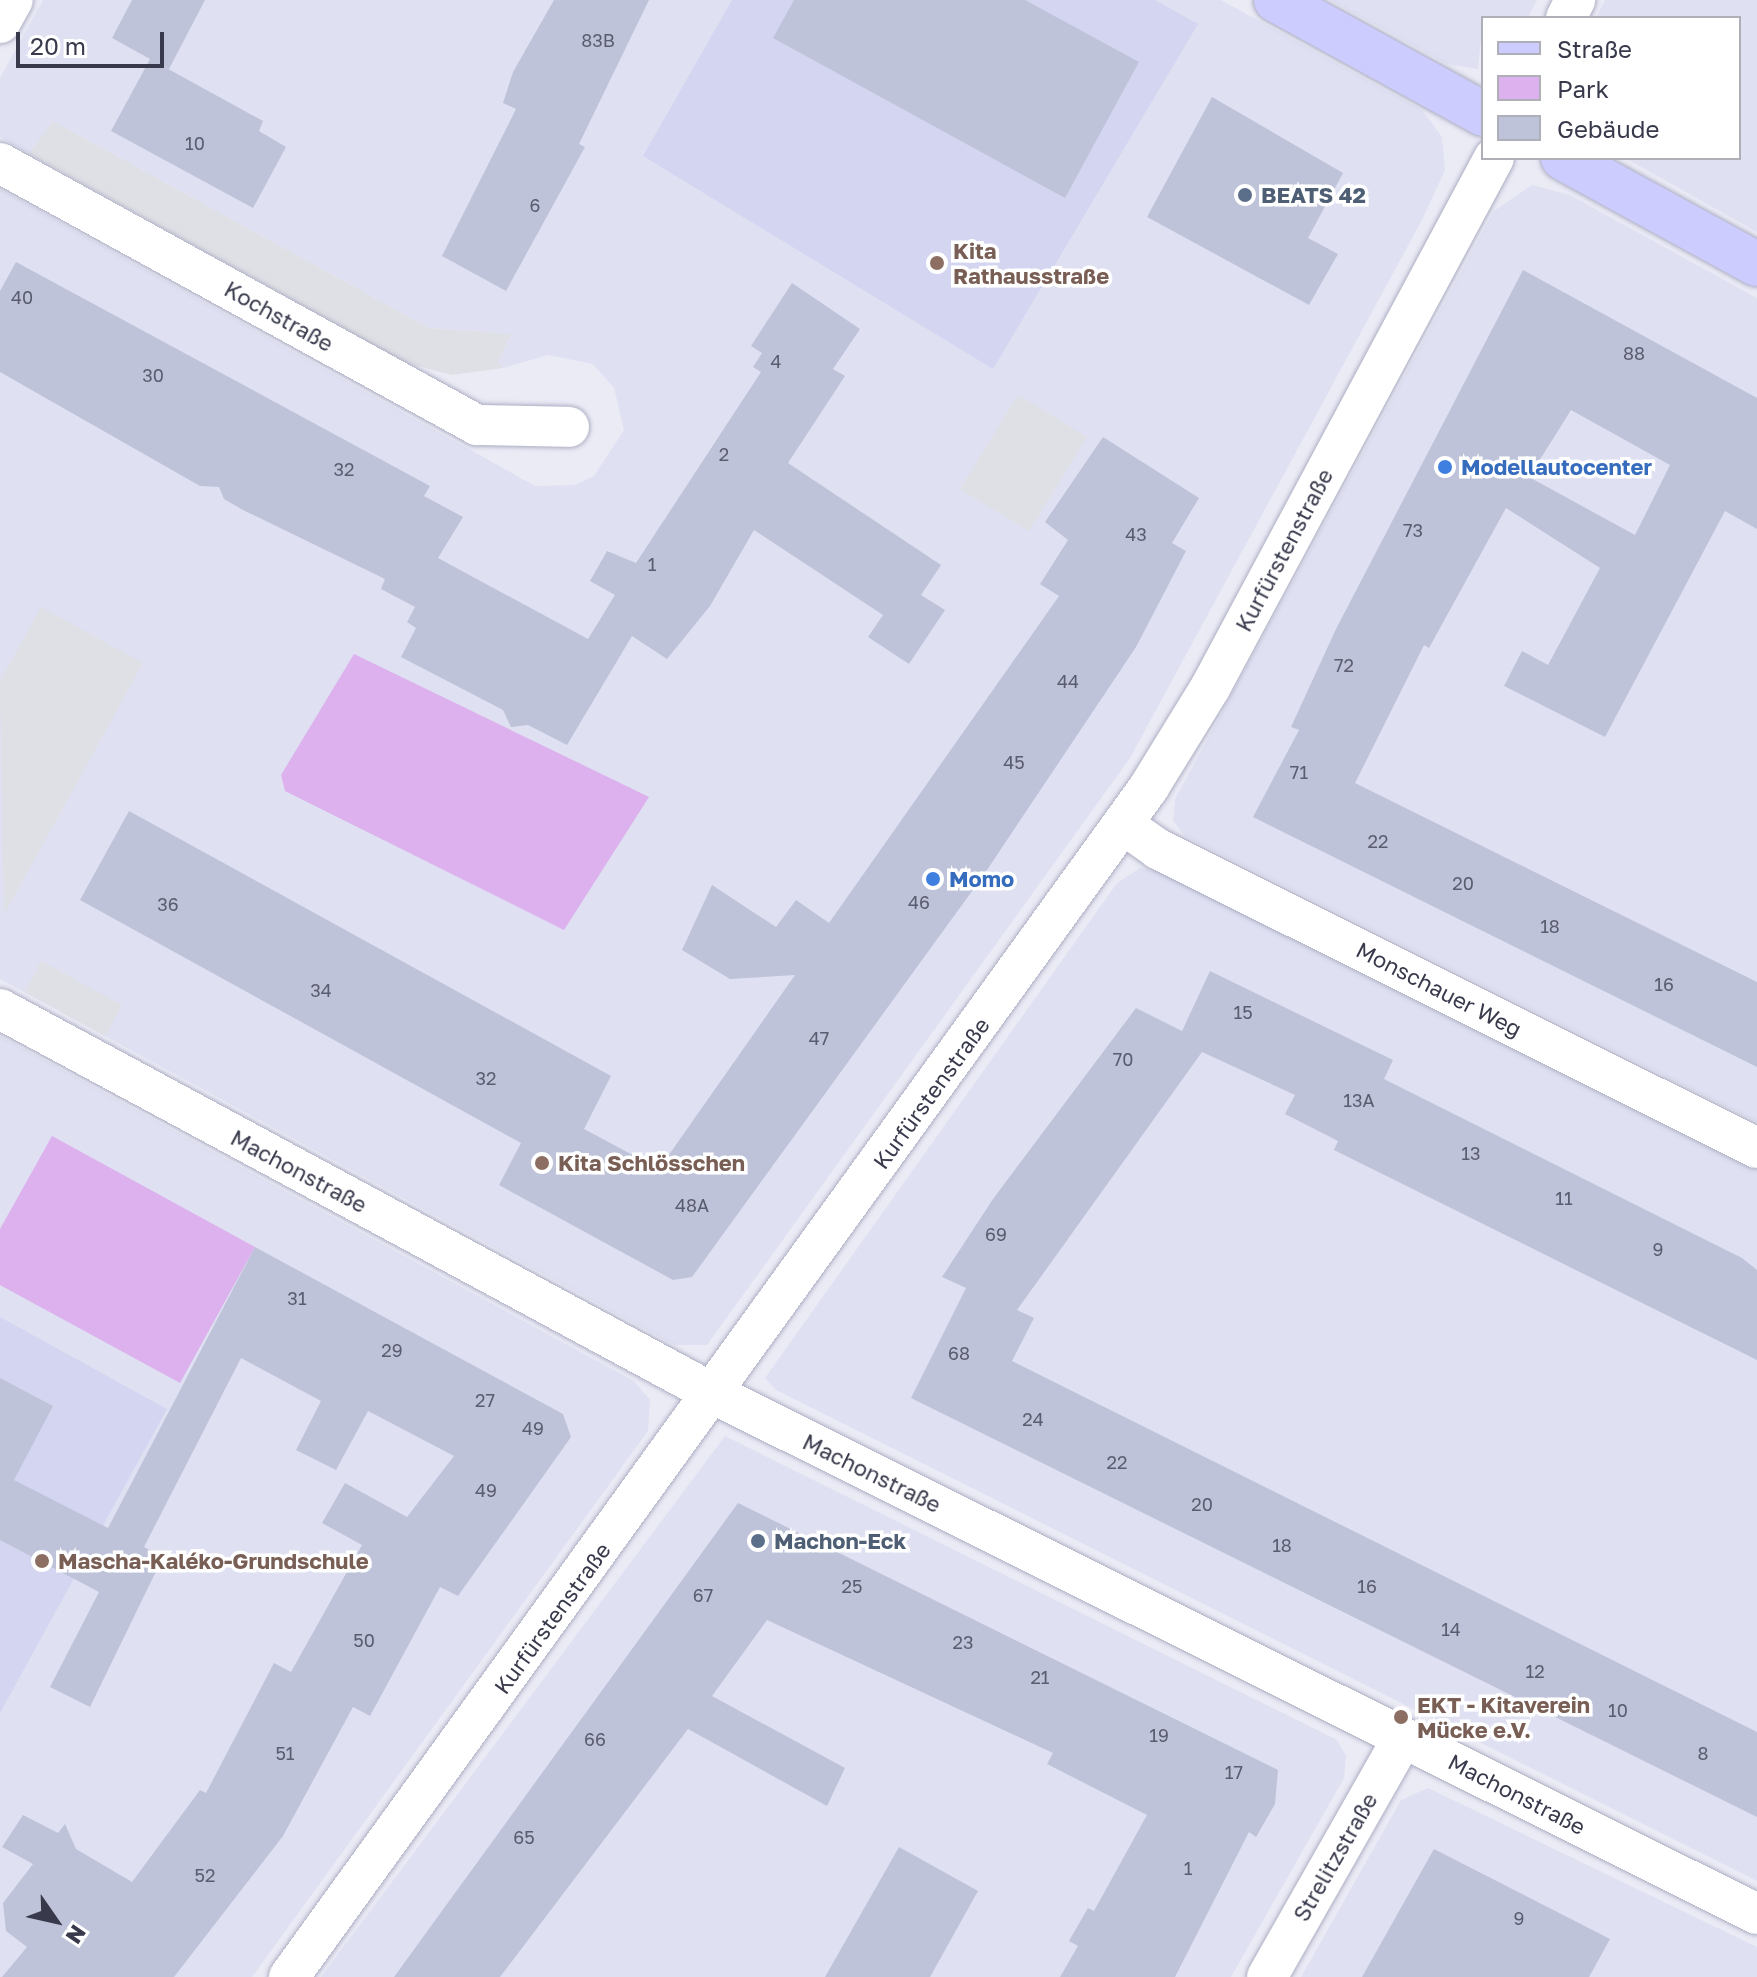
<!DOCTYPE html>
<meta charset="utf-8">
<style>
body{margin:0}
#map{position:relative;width:1757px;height:1977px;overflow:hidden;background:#ebebf6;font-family:"Golos Text",sans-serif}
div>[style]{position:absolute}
.residential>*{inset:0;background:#dfe0f2}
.education>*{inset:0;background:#d4d5f0}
.green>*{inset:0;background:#dcb1ed}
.parking>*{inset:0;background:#dfe0e5}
.building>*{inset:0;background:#bfc3d9}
.roads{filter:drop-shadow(0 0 2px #acaec3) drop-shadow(0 0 2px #acaec3)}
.minor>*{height:40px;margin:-20px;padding:0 20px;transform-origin:20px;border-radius:20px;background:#fff}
.secondary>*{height:44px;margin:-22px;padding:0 22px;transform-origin:22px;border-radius:22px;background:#cdccff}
.dots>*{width:22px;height:22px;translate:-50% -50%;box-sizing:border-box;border:4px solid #fff;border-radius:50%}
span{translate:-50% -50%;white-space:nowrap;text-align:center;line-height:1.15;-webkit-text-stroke:7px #fff;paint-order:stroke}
.number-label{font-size:18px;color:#5a5c6f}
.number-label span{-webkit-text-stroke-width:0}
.service-label{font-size:22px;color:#4e5e75;font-weight:700}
.left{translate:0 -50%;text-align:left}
.education-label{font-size:22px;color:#785e54;font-weight:700}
.street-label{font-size:22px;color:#383a4c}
.shop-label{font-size:22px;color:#366cbe;font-weight:700}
.legend{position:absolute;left:1481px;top:16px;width:260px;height:144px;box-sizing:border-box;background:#fff;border:2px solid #afb0b7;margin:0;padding:10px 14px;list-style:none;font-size:24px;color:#383a4c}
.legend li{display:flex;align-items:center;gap:16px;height:40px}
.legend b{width:40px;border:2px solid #afb0b7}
.north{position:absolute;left:16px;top:1881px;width:80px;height:80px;-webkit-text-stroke:6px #fff;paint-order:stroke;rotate:124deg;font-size:22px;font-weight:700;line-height:32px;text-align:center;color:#383a4c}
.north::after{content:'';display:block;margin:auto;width:28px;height:36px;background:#383a4c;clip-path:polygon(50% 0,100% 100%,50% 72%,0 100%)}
.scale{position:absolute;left:16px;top:32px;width:148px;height:36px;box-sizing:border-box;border:4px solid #383a4c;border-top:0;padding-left:10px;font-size:24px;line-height:28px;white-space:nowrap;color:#383a4c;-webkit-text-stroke:6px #fff;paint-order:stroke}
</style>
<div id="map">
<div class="residential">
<div style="clip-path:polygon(43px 0,1221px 0,1422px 110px,1442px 137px,1445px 170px,1423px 218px,1130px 758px,707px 1345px,674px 1345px,0 979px,0 189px,535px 486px,575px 485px,594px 476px,624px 430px,614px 388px,593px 364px,548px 355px,503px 368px,498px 362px,511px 334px,429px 328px,53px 121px,31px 154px,0 137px,0 78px)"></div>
<div style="clip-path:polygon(1330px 0,1537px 0,1528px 18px,1483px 18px,1478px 69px,1447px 64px)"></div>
<div style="clip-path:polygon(1605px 0,1757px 0,1757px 232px,1625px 158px,1739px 158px,1739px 18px,1596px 18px)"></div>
<div style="clip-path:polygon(1532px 185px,1570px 195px,1757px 298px,1757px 1122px,1185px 836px,1173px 821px,1175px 799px,1494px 211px)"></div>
<div style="clip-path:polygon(1140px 868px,1163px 872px,1757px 1168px,1757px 1881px,776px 1390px,765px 1378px,1117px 883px)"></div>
<div style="clip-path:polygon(0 1036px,634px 1381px,650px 1400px,648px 1431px,252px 1977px,0 1977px)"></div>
<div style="clip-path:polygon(725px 1436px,1337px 1740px,1346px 1756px,1344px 1778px,1231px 1977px,321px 1977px)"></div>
<div style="clip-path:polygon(1428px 1788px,1757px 1947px,1757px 1977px,1301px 1977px,1401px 1800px)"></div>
</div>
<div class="education">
<div style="clip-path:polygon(732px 0,1155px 0,1198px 24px,993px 369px,643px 156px)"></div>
<div style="clip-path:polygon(0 1317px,167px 1409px,0 1713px)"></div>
</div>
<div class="green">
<div style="clip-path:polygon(354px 654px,649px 797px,564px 930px,285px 791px,281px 775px)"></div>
<div style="clip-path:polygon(52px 1136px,255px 1247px,180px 1383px,0 1285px,0 1229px)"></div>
</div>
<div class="parking">
<div style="clip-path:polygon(53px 121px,429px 328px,511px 334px,498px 362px,503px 368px,451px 375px,407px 363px,29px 154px)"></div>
<div style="clip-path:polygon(1018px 395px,1087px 437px,1029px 531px,960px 489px)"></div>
<div style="clip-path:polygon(41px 607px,143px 663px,4px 915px,0 681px)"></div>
<div style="clip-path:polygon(41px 961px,122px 1005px,105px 1036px,25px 992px)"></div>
</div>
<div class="building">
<div style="clip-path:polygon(132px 0,205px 0,169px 69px,161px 65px,263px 121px,259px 131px,286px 147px,253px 208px,111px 131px,150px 59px,112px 38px)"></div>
<div style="clip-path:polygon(554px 0,649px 0,579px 144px,585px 147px,506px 291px,442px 256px,516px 109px,503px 103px,513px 72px)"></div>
<div style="clip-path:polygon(794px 0,1025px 0,1139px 62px,1065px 198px,773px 38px)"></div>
<div style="clip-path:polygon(1212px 97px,1343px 173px,1308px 238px,1338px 254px,1309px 305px,1147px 217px)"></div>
<div style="clip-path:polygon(16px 262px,430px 486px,424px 496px,463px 517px,438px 558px,588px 639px,615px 595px,590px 581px,607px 551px,636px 563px,761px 372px,753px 367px,762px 353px,751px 346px,792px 283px,860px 329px,833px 369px,845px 376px,788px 463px,941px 565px,921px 595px,945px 610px,909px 664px,868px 637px,883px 615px,754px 530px,710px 606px,667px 659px,632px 636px,567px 745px,528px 725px,511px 727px,503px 710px,401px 657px,416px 628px,407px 622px,415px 607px,381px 589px,385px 579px,243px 510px,224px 499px,219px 487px,200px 486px,0 372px,0 291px)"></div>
<div style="clip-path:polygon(evenodd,1523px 270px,1757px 398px,1757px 529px,1725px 511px,1605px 737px,1504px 686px,1522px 651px,1548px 665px,1600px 568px,1506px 508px,1429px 648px,1424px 645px,1355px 783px,1757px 982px,1757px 1067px,1253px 817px,1299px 730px,1291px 727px,1336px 629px,1523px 270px,1571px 410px,1670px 465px,1635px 535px,1529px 477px,1571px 410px)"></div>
<div style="clip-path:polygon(1103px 437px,1199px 498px,1172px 543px,1186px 551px,1136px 647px,983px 876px,692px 1277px,673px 1280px,499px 1185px,521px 1143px,80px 900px,129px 811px,611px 1076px,584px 1129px,659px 1169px,795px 975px,730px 979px,682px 950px,712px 885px,776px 927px,796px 900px,829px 923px,1059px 596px,1040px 584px,1068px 540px,1045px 522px)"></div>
<div style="clip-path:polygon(1210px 971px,1393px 1060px,1384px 1079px,1742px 1258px,1757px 1270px,1757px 1360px,1334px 1150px,1338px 1141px,1285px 1114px,1295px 1095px,1202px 1052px,1017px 1310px,1034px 1318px,1012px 1361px,1757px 1732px,1757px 1817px,911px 1398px,966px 1288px,942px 1277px,993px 1199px,1136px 1008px,1182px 1031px)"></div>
<div style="clip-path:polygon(255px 1247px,563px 1414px,571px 1437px,458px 1596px,440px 1587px,370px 1716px,353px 1707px,283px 1836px,174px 1977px,2px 1977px,27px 1947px,6px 1931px,3px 1903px,33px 1864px,2px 1847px,23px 1815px,58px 1833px,65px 1824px,76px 1849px,132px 1882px,200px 1790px,206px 1793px,274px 1663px,291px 1672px,362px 1545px,322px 1523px,345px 1483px,407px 1517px,454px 1456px,368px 1411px,336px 1470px,296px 1450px,321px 1401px,241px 1358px,144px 1547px,163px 1557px,90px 1707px,50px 1687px,99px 1592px,0 1540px,0 1378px,53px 1406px,14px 1480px,108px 1528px)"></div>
<div style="clip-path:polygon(738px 1503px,1278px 1770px,1275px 1804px,1256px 1837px,1249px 1832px,1175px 1977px,1060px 1977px,1078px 1946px,1069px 1941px,1088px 1908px,1094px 1911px,1147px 1815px,1047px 1764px,1053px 1753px,767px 1620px,712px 1696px,845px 1768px,827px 1806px,688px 1729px,500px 1977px,394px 1977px)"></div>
<div style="clip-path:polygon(899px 1847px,978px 1891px,930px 1977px,825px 1977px)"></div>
<div style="clip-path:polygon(1434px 1849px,1610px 1939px,1589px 1977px,1362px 1977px)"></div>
</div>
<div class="roads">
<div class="minor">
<div style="left:1566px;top:18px;width:20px;rotate:-63deg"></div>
<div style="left:0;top:23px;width:26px;rotate:-61deg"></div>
<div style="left:0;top:163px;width:544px;rotate:28.78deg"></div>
<div style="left:477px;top:425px;width:92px;rotate:1.2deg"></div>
<div style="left:1124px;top:825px;width:42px;rotate:35.2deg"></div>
<div style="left:1158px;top:849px;width:669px;rotate:26.53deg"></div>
<div style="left:0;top:1009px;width:811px;rotate:28.33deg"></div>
<div style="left:714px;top:1394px;width:1165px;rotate:26.5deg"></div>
<div style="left:289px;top:1977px;width:1468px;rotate:-54.14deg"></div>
<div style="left:1149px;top:787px;width:116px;rotate:-58.4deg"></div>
<div style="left:1210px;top:688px;width:601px;rotate:-61.82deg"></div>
<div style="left:1267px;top:1977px;width:275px;rotate:-60.4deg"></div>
</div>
<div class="secondary">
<div style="left:1276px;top:0;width:236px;rotate:28.8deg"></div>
<div style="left:1563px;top:158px;width:221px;rotate:28.7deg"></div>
</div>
</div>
<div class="dots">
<div style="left:1245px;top:195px;background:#5c6f8a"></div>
<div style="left:937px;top:263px;background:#8d6e63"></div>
<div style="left:1445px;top:467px;background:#3f7fe0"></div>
<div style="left:933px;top:879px;background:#3f7fe0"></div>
<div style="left:542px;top:1163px;background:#8d6e63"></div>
<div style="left:758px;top:1541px;background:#5c6f8a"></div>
<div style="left:42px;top:1561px;background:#8d6e63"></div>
<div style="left:1401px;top:1717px;background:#8d6e63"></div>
</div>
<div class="number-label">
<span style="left:598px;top:40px">83B</span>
<span style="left:195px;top:143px">10</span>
<span style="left:535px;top:205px">6</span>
<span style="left:22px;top:297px">40</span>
<span style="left:1634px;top:353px">88</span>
<span style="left:776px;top:361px">4</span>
<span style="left:153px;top:375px">30</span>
<span style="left:724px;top:454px">2</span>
<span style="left:344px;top:469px">32</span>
<span style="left:1413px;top:530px">73</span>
<span style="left:1136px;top:534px">43</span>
<span style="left:652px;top:564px">1</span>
<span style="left:1344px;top:665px">72</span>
<span style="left:1068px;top:681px">44</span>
<span style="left:1014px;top:762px">45</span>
<span style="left:1299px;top:772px">71</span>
<span style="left:1378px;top:841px">22</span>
<span style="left:1463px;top:883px">20</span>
<span style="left:919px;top:902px">46</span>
<span style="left:168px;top:904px">36</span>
<span style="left:1550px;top:926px">18</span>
<span style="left:1664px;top:984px">16</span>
<span style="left:321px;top:990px">34</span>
<span style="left:1243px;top:1012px">15</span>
<span style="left:819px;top:1038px">47</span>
<span style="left:1123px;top:1059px">70</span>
<span style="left:486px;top:1078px">32</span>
<span style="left:1359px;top:1100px">13A</span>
<span style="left:1471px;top:1153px">13</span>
<span style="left:1564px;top:1198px">11</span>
<span style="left:692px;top:1205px">48A</span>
<span style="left:996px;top:1234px">69</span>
<span style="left:1658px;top:1249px">9</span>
<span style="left:297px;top:1298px">31</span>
<span style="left:392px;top:1350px">29</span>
<span style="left:959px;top:1353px">68</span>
<span style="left:485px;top:1400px">27</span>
<span style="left:1033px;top:1419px">24</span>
<span style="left:533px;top:1428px">49</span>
<span style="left:1117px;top:1462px">22</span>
<span style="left:486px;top:1490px">49</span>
<span style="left:1202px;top:1504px">20</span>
<span style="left:1282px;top:1545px">18</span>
<span style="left:852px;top:1586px">25</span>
<span style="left:1367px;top:1586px">16</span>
<span style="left:703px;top:1595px">67</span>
<span style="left:1451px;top:1629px">14</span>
<span style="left:364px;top:1640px">50</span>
<span style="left:963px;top:1642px">23</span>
<span style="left:1535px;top:1671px">12</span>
<span style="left:1040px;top:1677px">21</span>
<span style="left:1618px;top:1710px">10</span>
<span style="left:1159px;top:1735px">19</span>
<span style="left:595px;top:1739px">66</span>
<span style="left:285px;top:1753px">51</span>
<span style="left:1703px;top:1753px">8</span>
<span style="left:1234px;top:1772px">17</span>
<span style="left:524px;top:1837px">65</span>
<span style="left:1188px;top:1868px">1</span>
<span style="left:205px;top:1875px">52</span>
<span style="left:1519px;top:1918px">9</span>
</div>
<div class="service-label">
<span class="left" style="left:1261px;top:195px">BEATS 42</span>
<span class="left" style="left:774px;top:1541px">Machon-Eck</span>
</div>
<div class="education-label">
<span class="left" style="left:953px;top:263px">Kita<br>Rathausstraße</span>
<span class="left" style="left:558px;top:1163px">Kita Schlösschen</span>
<span class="left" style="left:58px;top:1561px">Mascha-Kaléko-Grundschule</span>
<span class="left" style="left:1417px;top:1717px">EKT - Kitaverein<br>Mücke e.V.</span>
</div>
<div class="street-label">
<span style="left:279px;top:316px;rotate:29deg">Kochstraße</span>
<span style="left:1284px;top:550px;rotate:-62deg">Kurfürstenstraße</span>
<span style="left:1439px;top:989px;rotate:27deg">Monschauer Weg</span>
<span style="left:931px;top:1093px;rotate:-54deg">Kurfürstenstraße</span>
<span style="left:299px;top:1171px;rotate:28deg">Machonstraße</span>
<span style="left:872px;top:1473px;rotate:26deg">Machonstraße</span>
<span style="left:552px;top:1618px;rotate:-54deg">Kurfürstenstraße</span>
<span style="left:1517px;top:1794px;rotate:27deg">Machonstraße</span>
<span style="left:1335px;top:1857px;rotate:-60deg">Strelitzstraße</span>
</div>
<div class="shop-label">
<span class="left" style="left:1461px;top:467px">Modellautocenter</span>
<span class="left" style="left:949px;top:879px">Momo</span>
</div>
<ul class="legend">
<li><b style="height:10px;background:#cdccff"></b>Straße</li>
<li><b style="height:22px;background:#dcb1ed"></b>Park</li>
<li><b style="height:22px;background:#bfc3d9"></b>Gebäude</li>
</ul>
<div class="north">N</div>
<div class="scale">20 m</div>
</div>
